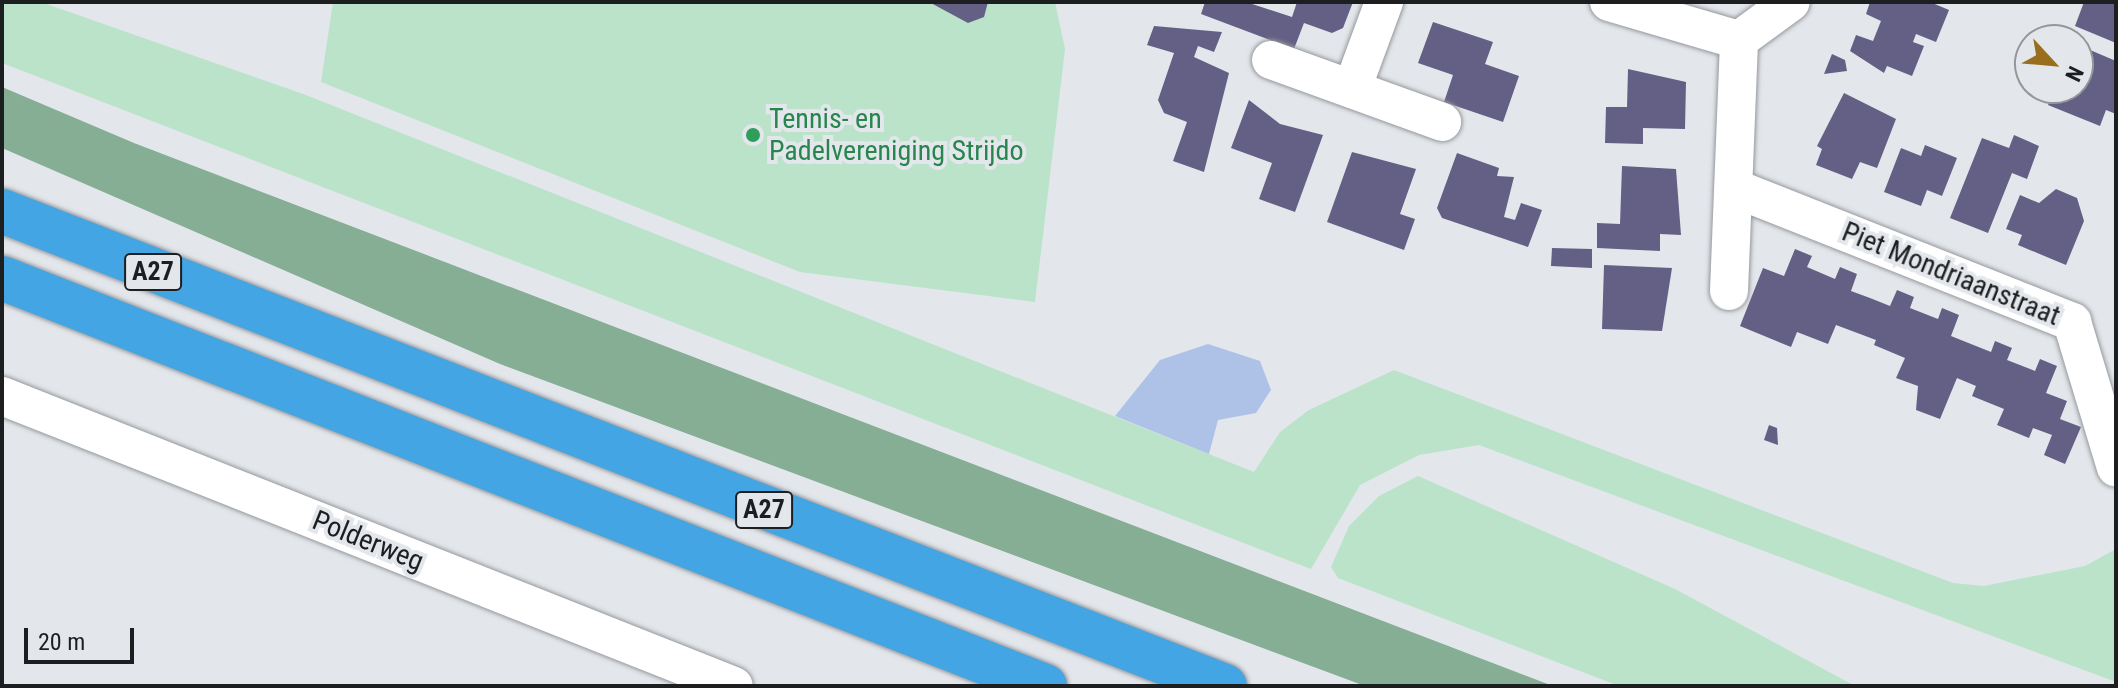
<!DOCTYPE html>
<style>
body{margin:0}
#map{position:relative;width:2118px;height:688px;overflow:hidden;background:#e3e7ec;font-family:"Roboto Condensed",sans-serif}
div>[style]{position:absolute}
.green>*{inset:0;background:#bae3c9}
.forest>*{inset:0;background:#86ae95}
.water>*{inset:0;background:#aec1e7}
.building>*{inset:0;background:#645f84}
.roads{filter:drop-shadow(0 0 2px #95999d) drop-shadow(0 0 2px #95999d)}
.street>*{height:38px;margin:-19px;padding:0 19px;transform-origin:19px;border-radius:19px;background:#fff}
.highway>*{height:44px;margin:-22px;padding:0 22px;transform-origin:22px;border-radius:22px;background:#43a5e3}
.dots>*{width:22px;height:22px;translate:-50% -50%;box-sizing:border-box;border:4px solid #e3e7ec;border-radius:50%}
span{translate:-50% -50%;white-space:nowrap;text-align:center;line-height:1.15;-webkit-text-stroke:8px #e3e7ec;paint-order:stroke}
.shield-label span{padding:2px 6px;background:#e3e7ec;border:2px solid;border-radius:6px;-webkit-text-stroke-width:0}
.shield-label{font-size:26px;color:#1c1e1f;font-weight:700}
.leisure-label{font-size:28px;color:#27864d}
.left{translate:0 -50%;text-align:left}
.street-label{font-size:28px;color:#1c1e1f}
.frame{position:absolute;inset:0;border:4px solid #1c1e1f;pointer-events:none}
.north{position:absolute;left:2014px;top:24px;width:80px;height:80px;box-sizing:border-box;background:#e3e7ec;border:2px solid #93979a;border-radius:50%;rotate:116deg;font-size:22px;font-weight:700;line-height:32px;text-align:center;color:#1c1e1f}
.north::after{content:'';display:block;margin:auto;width:28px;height:36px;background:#996e1c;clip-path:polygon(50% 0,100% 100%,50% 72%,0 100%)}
.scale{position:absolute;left:24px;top:628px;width:110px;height:36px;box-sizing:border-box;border:4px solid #1c1e1f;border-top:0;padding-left:10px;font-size:24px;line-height:28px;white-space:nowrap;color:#1c1e1f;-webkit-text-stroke:6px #e3e7ec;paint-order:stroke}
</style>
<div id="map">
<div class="green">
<div style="clip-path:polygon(2px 2px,41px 2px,306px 95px,1254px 472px,1280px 432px,1309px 410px,1394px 370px,1953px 583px,1984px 586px,2085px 566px,2116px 549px,2116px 682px,1479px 445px,1419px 455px,1360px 485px,1311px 569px,2px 63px)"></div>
<div style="clip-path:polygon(333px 2px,1055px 2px,1065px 49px,1035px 302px,800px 272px,321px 82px)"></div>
<div style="clip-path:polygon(1418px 476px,1675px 589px,1855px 686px,1619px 686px,1338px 578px,1331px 567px,1349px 526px,1379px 496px)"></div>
</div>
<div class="forest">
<div style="clip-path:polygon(2px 87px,134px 143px,1553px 686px,1365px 686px,500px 364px,2px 148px)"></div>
</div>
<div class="water">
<div style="clip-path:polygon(1208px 344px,1260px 361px,1271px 390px,1256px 413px,1218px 420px,1209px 454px,1115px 416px,1160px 360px)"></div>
</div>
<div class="building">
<div style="clip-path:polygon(929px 2px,988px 2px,984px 17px,968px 23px)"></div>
<div style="clip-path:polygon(1205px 2px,1246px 2px,1292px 17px,1297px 2px,1353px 2px,1343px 28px,1332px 33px,1304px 23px,1294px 49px,1201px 14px)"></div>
<div style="clip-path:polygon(1870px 2px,1930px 2px,1949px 10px,1936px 42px,1916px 34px,1913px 42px,1924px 46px,1912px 76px,1887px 66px,1884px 73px,1850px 51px,1856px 35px,1873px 41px,1881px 21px,1866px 14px)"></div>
<div style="clip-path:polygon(2084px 2px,2116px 2px,2116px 43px,2075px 26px)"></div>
<div style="clip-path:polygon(1433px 22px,1493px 42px,1485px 64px,1519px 76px,1503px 122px,1444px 102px,1453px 75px,1418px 63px)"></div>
<div style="clip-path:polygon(1154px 26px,1222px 32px,1214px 52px,1198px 46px,1194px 57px,1229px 73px,1204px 172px,1173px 161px,1187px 122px,1164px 113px,1158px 100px,1174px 53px,1147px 45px)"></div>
<div style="clip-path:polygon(2083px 47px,2116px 61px,2116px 114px,2106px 110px,2100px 126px,2048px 105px,2055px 88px,2078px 88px)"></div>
<div style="clip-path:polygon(1832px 54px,1845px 60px,1847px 71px,1824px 74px)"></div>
<div style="clip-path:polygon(1628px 69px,1686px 82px,1685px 129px,1643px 128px,1643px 144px,1605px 143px,1606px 107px,1627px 107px)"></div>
<div style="clip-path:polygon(1844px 93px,1896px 119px,1877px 168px,1860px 162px,1852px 179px,1816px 165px,1822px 149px,1817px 146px)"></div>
<div style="clip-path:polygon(1249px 100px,1280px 124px,1323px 135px,1295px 212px,1259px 199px,1272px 163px,1231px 148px)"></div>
<div style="clip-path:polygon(2014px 135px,2039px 146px,2027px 179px,2012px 173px,1988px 233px,1950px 218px,1982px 138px,2009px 148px)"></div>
<div style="clip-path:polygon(1925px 145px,1957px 158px,1942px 196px,1927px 190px,1921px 206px,1884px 192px,1901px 148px,1921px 156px)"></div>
<div style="clip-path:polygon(1352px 152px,1416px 169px,1400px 214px,1415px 219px,1404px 250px,1327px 222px)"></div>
<div style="clip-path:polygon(1457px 153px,1499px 168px,1497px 176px,1514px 177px,1504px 217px,1515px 220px,1521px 203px,1542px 210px,1528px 247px,1442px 218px,1437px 208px)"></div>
<div style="clip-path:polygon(1622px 166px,1676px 169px,1681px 235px,1660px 234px,1660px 251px,1597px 248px,1597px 223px,1620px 224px)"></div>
<div style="clip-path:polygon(2056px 189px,2077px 198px,2084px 221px,2066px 265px,2018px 245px,2022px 235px,2006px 229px,2020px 195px,2039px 203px)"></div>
<div style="clip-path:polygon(1552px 248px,1592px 249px,1592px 268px,1551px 266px)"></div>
<div style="clip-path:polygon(1795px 249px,1812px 256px,1807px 267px,1835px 279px,1840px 267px,1857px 274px,1851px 291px,1870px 298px,1890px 306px,1897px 290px,1914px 297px,1910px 308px,1938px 319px,1942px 308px,1959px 315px,1951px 336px,1991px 352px,1995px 341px,2012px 348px,2007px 360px,2035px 371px,2040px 359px,2057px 366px,2046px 393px,2067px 401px,2060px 419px,2081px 427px,2065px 464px,2044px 455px,2052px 435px,2033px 428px,2029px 438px,1997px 425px,2004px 409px,1972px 396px,1976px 386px,1957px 378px,1940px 419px,1916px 410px,1918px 386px,1896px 378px,1905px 358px,1874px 345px,1876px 340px,1836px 325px,1828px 344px,1797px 332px,1791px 347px,1740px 326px,1763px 268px,1784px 276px)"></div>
<div style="clip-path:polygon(1604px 265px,1672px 268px,1662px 331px,1602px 329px)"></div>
<div style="clip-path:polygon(1769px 425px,1777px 428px,1778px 445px,1764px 440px)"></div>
</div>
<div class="roads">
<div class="street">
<div style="left:1609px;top:2px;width:135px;rotate:16.3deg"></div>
<div style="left:1739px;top:40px;width:64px;rotate:-36.2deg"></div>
<div style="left:1271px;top:60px;width:182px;rotate:19.9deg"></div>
<div style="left:1352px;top:89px;width:93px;rotate:-69.8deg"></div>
<div style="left:1734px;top:188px;width:364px;rotate:21.6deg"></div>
<div style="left:2072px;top:322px;width:152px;rotate:73.2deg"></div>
<div style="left:1729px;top:291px;width:251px;rotate:-87.7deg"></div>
<div style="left:2px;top:396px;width:787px;rotate:21.61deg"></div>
</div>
<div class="highway">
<div style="left:2px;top:211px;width:1312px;rotate:21.23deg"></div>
<div style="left:2px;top:278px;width:1120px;rotate:21.36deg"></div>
</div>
</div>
<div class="dots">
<div style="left:753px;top:135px;background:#2e9e5b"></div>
</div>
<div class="shield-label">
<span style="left:153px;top:272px">A27</span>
<span style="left:764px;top:510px">A27</span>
</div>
<div class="leisure-label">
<span class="left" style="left:769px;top:135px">Tennis- en<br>Padelvereniging Strijdo</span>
</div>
<div class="street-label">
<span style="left:1951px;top:274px;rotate:22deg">Piet Mondriaanstraat</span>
<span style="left:368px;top:541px;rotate:22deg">Polderweg</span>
</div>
<div class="frame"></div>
<div class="north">N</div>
<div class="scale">20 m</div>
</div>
